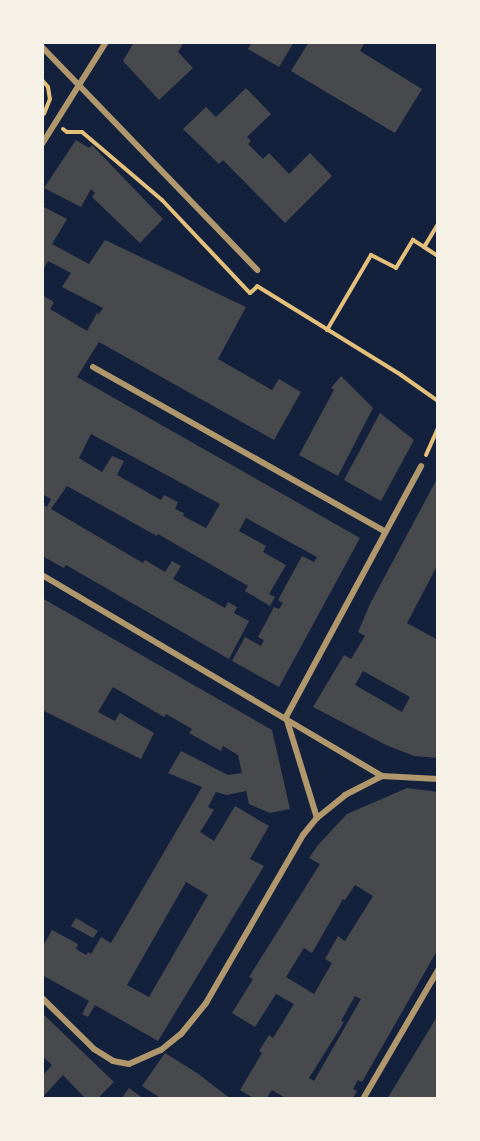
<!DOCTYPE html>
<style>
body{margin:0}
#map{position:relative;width:480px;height:1141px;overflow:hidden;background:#14213d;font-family:"Alegreya Sans",sans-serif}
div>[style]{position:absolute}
.building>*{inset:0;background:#48494c}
.path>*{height:4px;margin:-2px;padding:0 2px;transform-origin:2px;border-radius:2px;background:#e5c07b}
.minor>*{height:6px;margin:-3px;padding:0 3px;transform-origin:3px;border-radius:3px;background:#b1986c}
span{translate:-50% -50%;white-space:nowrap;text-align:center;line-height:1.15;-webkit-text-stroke:6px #f6f1e7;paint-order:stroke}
.frame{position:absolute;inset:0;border:44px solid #f6f1e7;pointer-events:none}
</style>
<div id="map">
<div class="building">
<div style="clip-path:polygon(134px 42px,184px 42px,178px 52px,193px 68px,159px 100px,123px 61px)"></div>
<div style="clip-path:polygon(252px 42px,294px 42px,279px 67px,248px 49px)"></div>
<div style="clip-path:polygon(309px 42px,365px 42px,360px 51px,422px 89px,395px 133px,291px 71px)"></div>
<div style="clip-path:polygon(246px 88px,271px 114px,247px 137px,251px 141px,248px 144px,263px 159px,269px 153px,289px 174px,310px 153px,332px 176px,285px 223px,223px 160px,219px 164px,183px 129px,206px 107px,216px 117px)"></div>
<div style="clip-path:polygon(76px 140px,89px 148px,92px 145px,163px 219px,140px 243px,92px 197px,95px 193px,91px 189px,81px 207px,44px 188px)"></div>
<div style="clip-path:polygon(evenodd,42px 206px,67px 219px,52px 244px,89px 264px,105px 240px,246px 307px,218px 359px,272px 390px,279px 379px,301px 392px,274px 440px,99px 342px,77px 377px,360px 538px,279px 687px,232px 661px,245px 637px,261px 646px,264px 640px,258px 637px,274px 607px,279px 609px,283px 603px,278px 600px,302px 556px,314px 562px,317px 557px,246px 518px,239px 531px,266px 546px,263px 552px,286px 565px,269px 594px,275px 597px,270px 606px,245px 591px,248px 586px,158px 534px,157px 536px,67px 486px,51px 509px,143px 563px,145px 560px,165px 572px,172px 561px,181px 566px,173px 579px,225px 608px,228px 602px,237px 607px,234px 613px,249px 621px,229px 659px,66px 565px,64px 568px,42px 556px,42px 504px,47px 507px,51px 499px,42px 494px,42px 295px,54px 302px,50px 309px,87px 331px,97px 313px,99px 314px,103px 308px,62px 287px,71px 273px,48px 261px,42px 272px,42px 206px,91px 434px,220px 504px,206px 528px,183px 516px,184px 513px,175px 509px,178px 502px,164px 495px,161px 500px,117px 475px,124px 461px,112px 456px,102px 472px,79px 458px,91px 434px)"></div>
<div style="clip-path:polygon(341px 376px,373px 408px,338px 476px,299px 455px,334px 390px,331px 388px)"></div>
<div style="clip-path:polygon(380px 413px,414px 440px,381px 501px,344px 480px)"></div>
<div style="clip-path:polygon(evenodd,438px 477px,438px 564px,407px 623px,438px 640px,438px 758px,414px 756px,386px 745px,313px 707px,344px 655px,351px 659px,365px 636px,358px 632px,370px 604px,438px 477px,363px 671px,410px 697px,402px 712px,355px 685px,363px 671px)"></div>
<div style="clip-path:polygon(evenodd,42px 598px,272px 730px,290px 809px,270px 813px,249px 804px,246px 791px,227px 795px,216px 792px,208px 807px,214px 810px,200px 832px,214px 841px,235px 806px,269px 826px,250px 859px,264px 866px,158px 1041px,95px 1005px,88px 1017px,82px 1014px,89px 1001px,42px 975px,42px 948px,52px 930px,78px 944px,76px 949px,86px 955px,88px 952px,91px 954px,101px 937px,111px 943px,202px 787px,168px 773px,181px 751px,228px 775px,242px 773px,238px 755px,223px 746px,221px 751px,189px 733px,192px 729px,166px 714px,164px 717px,113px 687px,98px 712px,115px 721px,120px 713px,154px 733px,141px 759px,42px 710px,42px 598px,186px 882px,208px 895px,149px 997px,127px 985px,186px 882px)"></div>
<div style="clip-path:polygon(evenodd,407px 788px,438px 792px,438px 949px,362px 1082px,358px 1080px,353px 1089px,357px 1091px,352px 1099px,287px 1099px,272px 1090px,266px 1099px,255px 1099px,240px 1090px,262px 1053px,259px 1051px,269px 1035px,273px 1038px,294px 1004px,276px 994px,255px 1027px,232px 1013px,253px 979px,249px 977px,320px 864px,309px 858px,318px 845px,347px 814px,407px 788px,355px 885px,373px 896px,345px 941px,338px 936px,325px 959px,332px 963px,314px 994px,286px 977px,304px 948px,312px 953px,343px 899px,345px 900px,355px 885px,407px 788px,355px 996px,361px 999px,314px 1081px,309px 1078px,344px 1022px,341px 1021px,355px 996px)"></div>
<div style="clip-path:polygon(76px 918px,98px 931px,93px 938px,71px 926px)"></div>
<div style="clip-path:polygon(42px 1013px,114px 1082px,97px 1099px,86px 1099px,63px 1075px,42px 1098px,42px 1076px,52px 1065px,42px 1056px)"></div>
<div style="clip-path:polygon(438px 1015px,438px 1099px,387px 1099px,429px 1030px)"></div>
<div style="clip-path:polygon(165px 1053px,197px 1073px,231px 1099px,162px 1099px,142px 1086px)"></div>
<div style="clip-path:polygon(129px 1088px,144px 1099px,121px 1099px)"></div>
</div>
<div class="path">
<div style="left:42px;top:80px;width:9px;rotate:49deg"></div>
<div style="left:48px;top:87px;width:12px;rotate:81deg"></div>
<div style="left:50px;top:99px;width:16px;rotate:112deg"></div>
<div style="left:63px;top:129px;width:5px;rotate:37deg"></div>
<div style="left:67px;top:132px;width:15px"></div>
<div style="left:82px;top:132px;width:105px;rotate:40.4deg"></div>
<div style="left:162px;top:200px;width:128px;rotate:46.6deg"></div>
<div style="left:250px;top:293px;width:9px;rotate:-41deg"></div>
<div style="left:438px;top:224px;width:27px;rotate:121deg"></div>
<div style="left:424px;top:247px;width:17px;rotate:33deg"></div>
<div style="left:257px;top:286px;width:169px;rotate:31.7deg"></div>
<div style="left:401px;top:375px;width:45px;rotate:35.1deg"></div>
<div style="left:327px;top:330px;width:87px;rotate:-59.6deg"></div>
<div style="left:371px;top:255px;width:28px;rotate:27deg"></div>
<div style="left:396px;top:268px;width:33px;rotate:-59deg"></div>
<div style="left:413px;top:240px;width:13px;rotate:32deg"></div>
<div style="left:426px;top:455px;width:30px;rotate:-66deg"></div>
</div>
<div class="minor">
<div style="left:42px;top:47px;width:310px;rotate:46deg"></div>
<div style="left:42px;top:144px;width:120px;rotate:-57.9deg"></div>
<div style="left:93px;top:367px;width:334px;rotate:29.4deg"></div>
<div style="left:42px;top:575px;width:395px;rotate:30.6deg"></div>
<div style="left:317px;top:818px;width:106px;rotate:-107.1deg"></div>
<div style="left:286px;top:717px;width:285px;rotate:-61.7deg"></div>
<div style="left:42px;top:998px;width:73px;rotate:44.4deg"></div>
<div style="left:94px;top:1049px;width:22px;rotate:32deg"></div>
<div style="left:113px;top:1061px;width:16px;rotate:11deg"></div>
<div style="left:129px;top:1064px;width:35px;rotate:-24deg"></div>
<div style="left:161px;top:1050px;width:26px;rotate:-39deg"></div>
<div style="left:181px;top:1034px;width:40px;rotate:-51deg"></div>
<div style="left:206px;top:1003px;width:194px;rotate:-60deg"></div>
<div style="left:303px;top:835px;width:22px;rotate:-51deg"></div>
<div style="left:317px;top:818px;width:36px;rotate:-39deg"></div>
<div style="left:345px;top:795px;width:42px;rotate:-27.2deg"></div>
<div style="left:382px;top:776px;width:56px;rotate:3.1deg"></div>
<div style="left:363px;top:1099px;width:149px;rotate:-59.8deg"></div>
</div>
<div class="frame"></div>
</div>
